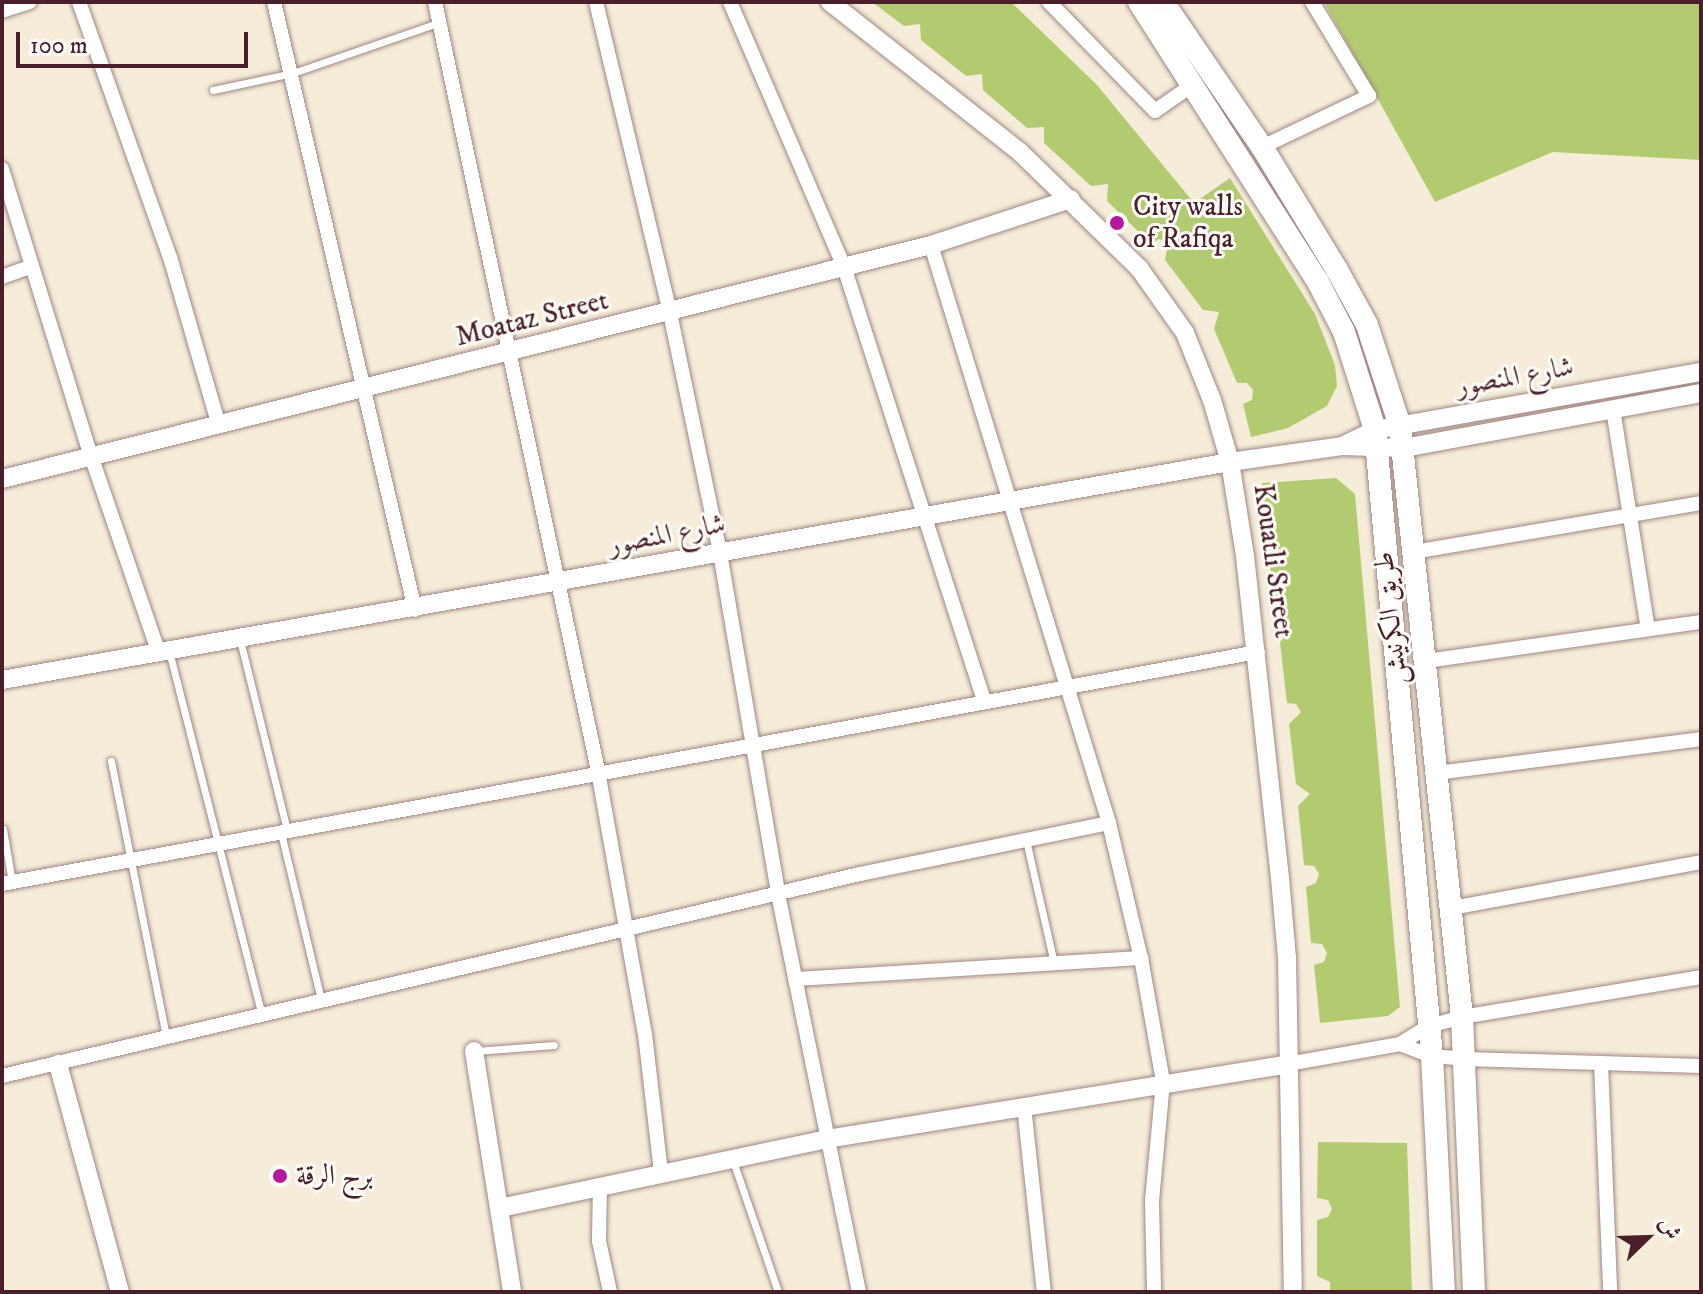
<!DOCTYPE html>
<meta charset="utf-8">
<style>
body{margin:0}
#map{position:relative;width:1703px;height:1294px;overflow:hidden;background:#f5edd9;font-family:"IM FELL DW Pica",Amiri,serif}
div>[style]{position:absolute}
.green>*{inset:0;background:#b3cb70}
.roads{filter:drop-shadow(0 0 2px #a08682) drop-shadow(0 0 2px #a08682)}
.service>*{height:7px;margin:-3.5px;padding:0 3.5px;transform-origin:3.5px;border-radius:3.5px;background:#fff}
.minor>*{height:14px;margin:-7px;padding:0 7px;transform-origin:7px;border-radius:7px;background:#fff}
.tertiary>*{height:18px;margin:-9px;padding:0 9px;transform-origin:9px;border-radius:9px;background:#fff}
.primary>*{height:22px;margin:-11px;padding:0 11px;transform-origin:11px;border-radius:11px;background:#fff}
.dots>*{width:22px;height:22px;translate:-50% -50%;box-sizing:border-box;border:4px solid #fdfcf7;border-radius:50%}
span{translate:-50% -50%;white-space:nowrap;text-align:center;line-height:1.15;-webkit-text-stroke:6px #fdfcf7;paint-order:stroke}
.poi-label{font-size:28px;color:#4a1f2b}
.left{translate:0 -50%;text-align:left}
.street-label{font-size:28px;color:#4a1f2b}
.frame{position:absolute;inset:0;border:4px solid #4a1f2b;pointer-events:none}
.north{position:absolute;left:1607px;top:1198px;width:80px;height:80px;-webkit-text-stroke:6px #fdfcf7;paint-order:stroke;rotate:67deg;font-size:22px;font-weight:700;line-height:32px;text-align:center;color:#4a1f2b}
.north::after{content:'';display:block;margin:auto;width:28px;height:36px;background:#4a1f2b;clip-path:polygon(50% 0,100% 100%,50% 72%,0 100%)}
.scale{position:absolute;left:16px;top:32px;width:232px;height:36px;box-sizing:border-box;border:4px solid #4a1f2b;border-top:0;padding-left:10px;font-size:24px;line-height:28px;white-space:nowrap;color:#4a1f2b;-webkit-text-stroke:6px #fdfcf7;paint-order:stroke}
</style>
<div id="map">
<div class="green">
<div style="clip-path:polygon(872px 2px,1011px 2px,1097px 85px,1194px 203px,1230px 178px,1315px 314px,1335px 365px,1337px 386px,1327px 406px,1288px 428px,1251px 437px,1243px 404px,1252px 400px,1253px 390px,1247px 383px,1237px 383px,1214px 329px,1219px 312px,1203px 310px,1165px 260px,1168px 243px,1159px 239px,1151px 244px,1107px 201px,1108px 184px,1091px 186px,1044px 143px,1044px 127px,1027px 128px,983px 90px,982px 74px,966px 76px,921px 40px,920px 24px,904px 26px)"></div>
<div style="clip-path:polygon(1324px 2px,1701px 2px,1701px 160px,1553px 152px,1435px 202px)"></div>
<div style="clip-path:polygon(1336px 478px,1355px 494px,1400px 1007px,1388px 1016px,1320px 1023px,1314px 965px,1324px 962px,1327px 953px,1322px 944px,1311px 943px,1306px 887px,1316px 883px,1319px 874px,1314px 866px,1304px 865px,1298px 806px,1310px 794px,1296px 784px,1289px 724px,1301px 712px,1296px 704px,1287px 703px,1280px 642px,1291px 630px,1286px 622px,1277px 621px,1270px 565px,1282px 552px,1268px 543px,1262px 483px)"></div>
<div style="clip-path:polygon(1318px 1142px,1407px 1143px,1412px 1292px,1330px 1292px,1330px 1282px,1317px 1276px,1317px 1220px,1328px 1217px,1332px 1209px,1328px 1200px,1317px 1198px)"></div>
</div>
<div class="roads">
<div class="service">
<div style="left:213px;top:90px;width:82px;rotate:-12deg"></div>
<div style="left:293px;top:73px;width:156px;rotate:-19.1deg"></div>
<div style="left:240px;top:640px;width:196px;rotate:76.1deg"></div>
<div style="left:169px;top:651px;width:377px;rotate:75.7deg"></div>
<div style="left:111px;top:761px;width:281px;rotate:78.7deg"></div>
<div style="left:3px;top:829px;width:54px;rotate:80.4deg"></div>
<div style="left:281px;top:833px;width:172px;rotate:76.5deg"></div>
<div style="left:1026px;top:840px;width:126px;rotate:77.2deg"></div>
<div style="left:476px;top:1051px;width:78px;rotate:-4.4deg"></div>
<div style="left:733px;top:1161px;width:139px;rotate:71deg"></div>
</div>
<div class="minor">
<div style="left:79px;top:2px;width:271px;rotate:70.4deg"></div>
<div style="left:170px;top:257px;width:176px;rotate:73.8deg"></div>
<div style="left:274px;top:2px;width:624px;rotate:76.94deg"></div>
<div style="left:435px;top:2px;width:786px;rotate:78.03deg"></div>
<div style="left:598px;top:771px;width:267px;rotate:79.9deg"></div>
<div style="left:645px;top:1034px;width:140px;rotate:83.4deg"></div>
<div style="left:596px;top:2px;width:320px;rotate:76.6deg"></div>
<div style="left:670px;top:313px;width:245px;rotate:78.2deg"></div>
<div style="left:720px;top:553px;width:346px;rotate:80.3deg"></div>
<div style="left:778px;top:894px;width:406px;rotate:78.5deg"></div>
<div style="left:730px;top:2px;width:288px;rotate:66.7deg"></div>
<div style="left:844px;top:267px;width:456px;rotate:72.1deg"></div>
<div style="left:1049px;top:2px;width:152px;rotate:45.8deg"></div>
<div style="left:1155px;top:111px;width:49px;rotate:-35deg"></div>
<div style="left:2px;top:11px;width:29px;rotate:-18deg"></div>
<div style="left:1262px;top:147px;width:119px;rotate:-25.5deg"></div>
<div style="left:1369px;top:96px;width:110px;rotate:-121.2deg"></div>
<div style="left:2px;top:169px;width:294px;rotate:72.8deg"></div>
<div style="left:89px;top:450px;width:215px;rotate:71deg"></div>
<div style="left:931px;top:245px;width:605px;rotate:72.88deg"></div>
<div style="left:1109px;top:823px;width:139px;rotate:76.7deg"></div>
<div style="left:1141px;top:958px;width:126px;rotate:79.9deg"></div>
<div style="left:1163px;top:1082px;width:120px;rotate:95.3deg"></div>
<div style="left:1152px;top:1201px;width:91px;rotate:88.7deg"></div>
<div style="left:2px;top:277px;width:32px;rotate:-20deg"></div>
<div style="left:1613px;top:409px;width:223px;rotate:81deg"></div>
<div style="left:1414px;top:552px;width:291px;rotate:-9.7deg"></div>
<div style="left:1426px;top:661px;width:278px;rotate:-8.1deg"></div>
<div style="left:1437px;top:773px;width:266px;rotate:-7.3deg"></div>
<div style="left:2px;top:884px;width:1277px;rotate:-10.47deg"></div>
<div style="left:1451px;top:908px;width:254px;rotate:-10.4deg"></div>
<div style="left:795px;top:979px;width:347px;rotate:-3.5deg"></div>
<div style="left:1400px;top:1044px;width:34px;rotate:-32deg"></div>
<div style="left:1429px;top:1026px;width:34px;rotate:-15deg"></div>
<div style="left:1462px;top:1017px;width:242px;rotate:-9.5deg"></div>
<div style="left:1601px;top:1063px;width:229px;rotate:87.7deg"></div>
<div style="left:1288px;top:1064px;width:114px;rotate:-10.1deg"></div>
<div style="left:1400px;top:1044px;width:34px;rotate:21deg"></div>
<div style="left:1432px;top:1056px;width:33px;rotate:5deg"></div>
<div style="left:1465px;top:1059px;width:236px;rotate:1.7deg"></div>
<div style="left:2px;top:1076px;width:881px;rotate:-13.25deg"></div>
<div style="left:860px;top:874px;width:254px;rotate:-11.6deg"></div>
<div style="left:1024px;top:1106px;width:187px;rotate:83.9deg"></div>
<div style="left:600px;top:1187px;width:54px;rotate:91.1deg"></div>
<div style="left:599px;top:1241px;width:52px;rotate:77.8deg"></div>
</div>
<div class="tertiary">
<div style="left:830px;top:2px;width:243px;rotate:38.3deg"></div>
<div style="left:1021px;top:153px;width:165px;rotate:44.3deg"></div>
<div style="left:1139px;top:268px;width:80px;rotate:54.7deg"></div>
<div style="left:1185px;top:333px;width:72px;rotate:68.1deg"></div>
<div style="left:1212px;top:400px;width:65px;rotate:73.8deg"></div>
<div style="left:1230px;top:462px;width:95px;rotate:80.9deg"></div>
<div style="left:1245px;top:556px;width:324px;rotate:83.8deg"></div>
<div style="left:1280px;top:878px;width:80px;rotate:85deg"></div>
<div style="left:1287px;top:958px;width:334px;rotate:89deg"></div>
<div style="left:1342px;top:446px;width:37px;rotate:-26deg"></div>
<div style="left:1375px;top:430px;width:331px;rotate:-10.1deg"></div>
<div style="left:2px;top:479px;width:958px;rotate:-14.14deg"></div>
<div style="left:931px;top:245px;width:147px;rotate:-18.2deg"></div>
<div style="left:2px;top:680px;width:1247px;rotate:-10.07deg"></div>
<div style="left:1230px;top:462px;width:113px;rotate:-8.1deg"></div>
<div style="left:1342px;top:446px;width:62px;rotate:1.8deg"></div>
<div style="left:1404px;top:448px;width:302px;rotate:-10.5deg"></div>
<div style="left:474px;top:1051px;width:244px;rotate:81deg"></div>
<div style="left:58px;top:1064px;width:236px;rotate:74.8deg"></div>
<div style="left:500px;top:1208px;width:334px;rotate:-11.9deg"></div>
<div style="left:827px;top:1139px;width:467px;rotate:-9.2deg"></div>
</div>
<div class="primary">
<div style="left:1139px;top:2px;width:332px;rotate:57.4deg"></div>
<div style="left:1318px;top:282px;width:56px;rotate:62.5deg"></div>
<div style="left:1344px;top:332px;width:103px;rotate:72.4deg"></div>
<div style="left:1375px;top:430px;width:629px;rotate:84.8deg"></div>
<div style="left:1432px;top:1056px;width:236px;rotate:87.1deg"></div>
<div style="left:1163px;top:2px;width:176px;rotate:55.7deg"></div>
<div style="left:1262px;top:147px;width:144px;rotate:58.6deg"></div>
<div style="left:1337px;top:270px;width:63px;rotate:61.4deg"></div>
<div style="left:1367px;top:325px;width:106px;rotate:71.9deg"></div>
<div style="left:1400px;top:426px;width:594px;rotate:84.01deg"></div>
<div style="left:1462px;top:1017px;width:275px;rotate:87.5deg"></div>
</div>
</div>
<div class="dots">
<div style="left:1117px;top:223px;background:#b5179e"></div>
<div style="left:280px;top:1176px;background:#b5179e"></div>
</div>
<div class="poi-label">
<span class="left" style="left:1133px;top:223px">City walls<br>of Rafiqa</span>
<span class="left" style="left:296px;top:1176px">برج الرقة</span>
</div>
<div class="street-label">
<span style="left:532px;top:319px;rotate:-14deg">Moataz Street</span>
<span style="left:1515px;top:377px;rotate:-10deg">شارع المنصور</span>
<span style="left:667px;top:535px;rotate:-11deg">شارع المنصور</span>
<span style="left:1273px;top:561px;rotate:82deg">Kouatli Street</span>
<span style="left:1391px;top:618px;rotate:-96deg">طريق الكرنيش</span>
</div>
<div class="frame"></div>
<div class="north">ش</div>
<div class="scale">100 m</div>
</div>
